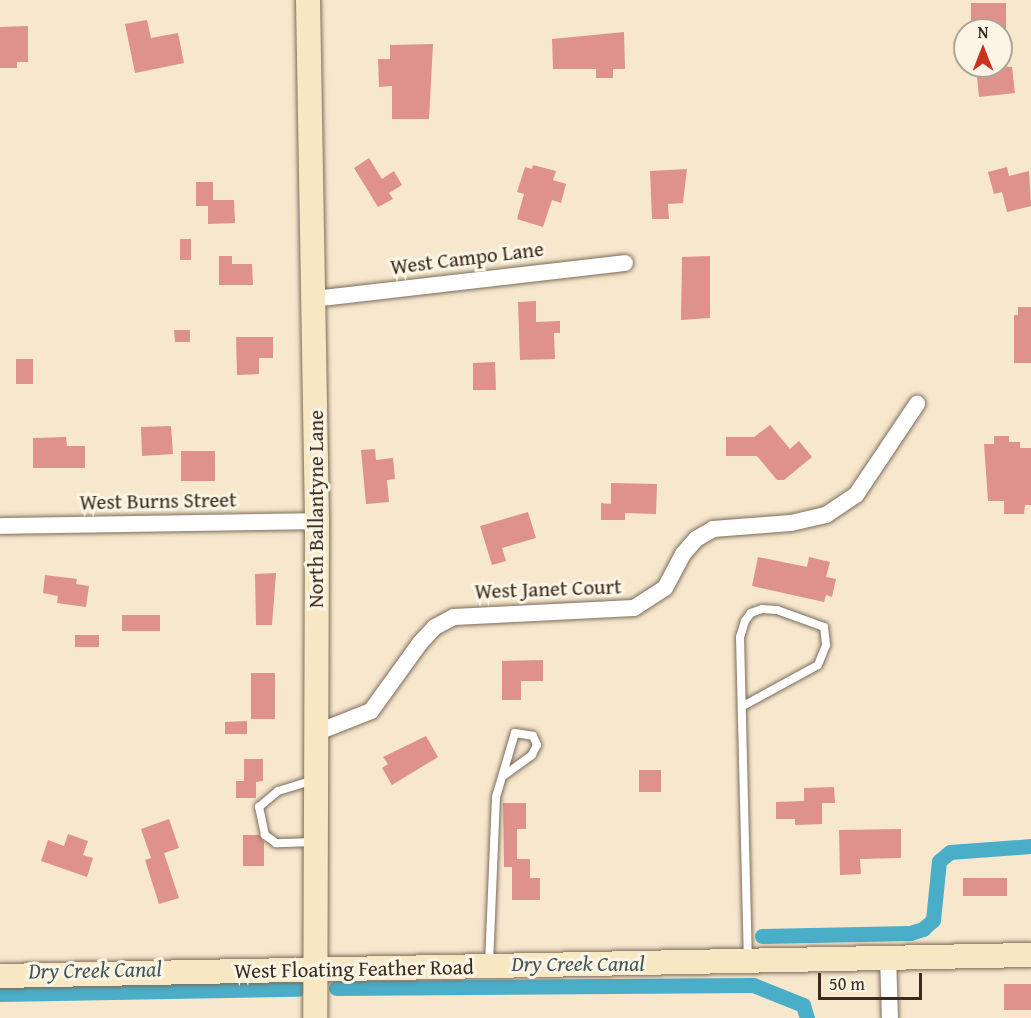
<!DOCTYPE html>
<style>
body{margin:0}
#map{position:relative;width:1031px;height:1018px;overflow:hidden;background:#f6e7cd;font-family:"Gentium Book Plus",serif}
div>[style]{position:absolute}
.canal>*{height:15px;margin:-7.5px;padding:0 7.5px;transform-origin:7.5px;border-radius:7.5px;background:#4aaec9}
.building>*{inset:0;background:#de928b}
.roads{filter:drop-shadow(0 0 2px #7c6c5b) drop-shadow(0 0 2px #7c6c5b)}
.lane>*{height:8px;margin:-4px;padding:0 4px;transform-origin:4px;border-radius:4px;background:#fff}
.street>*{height:16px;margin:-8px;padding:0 8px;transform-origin:8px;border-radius:8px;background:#fff}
.secondary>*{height:24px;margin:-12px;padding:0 12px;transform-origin:12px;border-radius:12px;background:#f7e8c3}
span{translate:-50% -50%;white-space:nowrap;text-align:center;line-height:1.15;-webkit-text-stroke:6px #fcf5e5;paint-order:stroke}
.street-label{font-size:21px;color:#3b2a1e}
.water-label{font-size:22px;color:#40585a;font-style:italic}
.north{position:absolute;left:953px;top:18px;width:60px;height:60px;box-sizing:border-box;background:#fcf5e5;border:2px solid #afa495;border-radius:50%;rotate:0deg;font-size:16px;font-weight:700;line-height:24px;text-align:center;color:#3b2a1e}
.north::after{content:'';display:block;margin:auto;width:21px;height:27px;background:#c8321e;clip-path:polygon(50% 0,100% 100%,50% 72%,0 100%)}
.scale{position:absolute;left:818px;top:973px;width:104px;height:27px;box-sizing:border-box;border:3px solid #3b2a1e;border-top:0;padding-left:8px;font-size:18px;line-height:21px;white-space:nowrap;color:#3b2a1e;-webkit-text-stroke:4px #fcf5e5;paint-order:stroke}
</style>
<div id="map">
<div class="canal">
<div style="left:762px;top:936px;width:148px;rotate:-1.2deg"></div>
<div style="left:910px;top:933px;width:14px;rotate:-17deg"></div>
<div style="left:923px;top:929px;width:13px;rotate:-42deg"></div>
<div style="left:933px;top:920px;width:59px;rotate:-84.2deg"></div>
<div style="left:939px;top:861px;width:14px;rotate:-39deg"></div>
<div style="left:950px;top:852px;width:81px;rotate:-4.2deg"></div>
<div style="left:336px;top:988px;width:417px;rotate:-0.4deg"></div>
<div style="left:753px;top:985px;width:54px;rotate:21.8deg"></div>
<div style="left:803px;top:1005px;width:14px;rotate:73deg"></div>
<div style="left:0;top:994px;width:298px;rotate:-1deg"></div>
</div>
<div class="building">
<div style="clip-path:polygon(971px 3px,1006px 3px,1006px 29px,971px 29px)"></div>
<div style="clip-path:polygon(147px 20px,151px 38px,178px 33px,184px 63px,135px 73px,125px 24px)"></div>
<div style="clip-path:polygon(28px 26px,28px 62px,17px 62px,17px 68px,0 68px,0 27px)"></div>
<div style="clip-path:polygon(624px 32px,625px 69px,613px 69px,613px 78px,596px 78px,596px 69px,553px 69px,552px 39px)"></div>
<div style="clip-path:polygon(433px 44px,429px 119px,392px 119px,392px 86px,379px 87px,378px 59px,390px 59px,390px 45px)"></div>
<div style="clip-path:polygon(976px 66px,1012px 67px,1015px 93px,979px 97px)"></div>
<div style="clip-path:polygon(369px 158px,382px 179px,394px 171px,402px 185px,389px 193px,393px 199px,378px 207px,354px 168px)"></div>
<div style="clip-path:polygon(533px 165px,556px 171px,553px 180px,566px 184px,561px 203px,552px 200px,543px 227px,517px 219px,524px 194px,517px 192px,525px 167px,532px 169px)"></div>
<div style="clip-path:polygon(1007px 167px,1009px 176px,1029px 171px,1031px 206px,1007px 212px,1002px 192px,994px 194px,988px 172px)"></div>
<div style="clip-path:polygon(687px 169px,683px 203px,668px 204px,669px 219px,652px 219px,650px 171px)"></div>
<div style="clip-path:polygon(196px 182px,213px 182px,213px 200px,234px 200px,235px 223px,208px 224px,208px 206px,196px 206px)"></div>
<div style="clip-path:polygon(180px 239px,191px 239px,191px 260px,180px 260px)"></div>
<div style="clip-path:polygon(219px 256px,232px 256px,232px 264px,252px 264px,253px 285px,219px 285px)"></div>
<div style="clip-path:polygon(710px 256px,710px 318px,681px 320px,682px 257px)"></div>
<div style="clip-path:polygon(536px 301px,536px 322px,560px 321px,560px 333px,554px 333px,555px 359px,520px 360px,518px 302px)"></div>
<div style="clip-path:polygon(1018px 307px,1031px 307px,1031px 363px,1014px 363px,1014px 315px,1018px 315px)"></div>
<div style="clip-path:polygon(174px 330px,190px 330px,190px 342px,175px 342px)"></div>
<div style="clip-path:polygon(236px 337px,273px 337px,273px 358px,259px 358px,259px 374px,237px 375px)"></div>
<div style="clip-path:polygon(16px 359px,33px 359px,33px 384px,16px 384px)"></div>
<div style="clip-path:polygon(495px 362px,496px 390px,473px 390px,473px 363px)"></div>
<div style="clip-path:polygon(770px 425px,790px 449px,799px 441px,812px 457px,784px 480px,777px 480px,757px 456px,726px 456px,726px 437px,754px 437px)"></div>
<div style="clip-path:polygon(171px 426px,173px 454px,142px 456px,141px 427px)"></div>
<div style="clip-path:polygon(994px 436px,1009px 436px,1009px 442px,1020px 442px,1020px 448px,1031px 448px,1031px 505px,1025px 505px,1024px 514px,1004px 514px,1004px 501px,988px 501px,984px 444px,994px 444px)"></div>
<div style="clip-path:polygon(66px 437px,67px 446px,85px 446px,85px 468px,33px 468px,33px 438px)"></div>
<div style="clip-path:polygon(375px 449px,376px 460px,393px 458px,395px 479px,387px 480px,389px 502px,366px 504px,361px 450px)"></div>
<div style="clip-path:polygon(181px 451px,215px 451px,215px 481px,181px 481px)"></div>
<div style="clip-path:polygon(611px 483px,657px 484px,656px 514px,625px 513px,625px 520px,601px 520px,601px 503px,611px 504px)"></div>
<div style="clip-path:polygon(528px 512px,536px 538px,502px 548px,506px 561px,492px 565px,480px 526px)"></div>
<div style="clip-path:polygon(758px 557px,807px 567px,809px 557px,830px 562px,826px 577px,836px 579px,832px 597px,826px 595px,824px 602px,752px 586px)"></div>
<div style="clip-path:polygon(276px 573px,272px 625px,256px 625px,255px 574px)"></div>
<div style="clip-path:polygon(45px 575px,77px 579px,76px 584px,89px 586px,86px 607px,57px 603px,58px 596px,43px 593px)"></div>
<div style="clip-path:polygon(122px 615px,160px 615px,160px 631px,122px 631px)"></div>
<div style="clip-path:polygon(75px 635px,99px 635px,99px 647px,75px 647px)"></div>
<div style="clip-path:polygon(543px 660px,543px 681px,521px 681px,521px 700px,502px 700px,502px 661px)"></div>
<div style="clip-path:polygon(251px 673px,275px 673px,275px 719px,251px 719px)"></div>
<div style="clip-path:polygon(247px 721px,247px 734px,225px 734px,225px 722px)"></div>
<div style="clip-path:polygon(426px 736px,438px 757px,392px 785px,382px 768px,388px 764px,383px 757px)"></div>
<div style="clip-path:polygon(244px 759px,263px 759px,263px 781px,256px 782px,256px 798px,236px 798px,236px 781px,244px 781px)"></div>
<div style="clip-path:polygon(639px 770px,661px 770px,661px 792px,639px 792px)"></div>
<div style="clip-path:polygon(834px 787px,835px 803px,822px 803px,822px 824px,795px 825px,795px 819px,776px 819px,776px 802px,804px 801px,804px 788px)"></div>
<div style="clip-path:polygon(503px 803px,526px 803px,526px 829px,517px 829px,517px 859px,530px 859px,530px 878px,540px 878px,540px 900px,512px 900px,512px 867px,504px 867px)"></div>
<div style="clip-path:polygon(169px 819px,179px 848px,164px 853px,179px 898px,159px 904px,145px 860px,151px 858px,141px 829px)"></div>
<div style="clip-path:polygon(901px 829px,901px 858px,860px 859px,861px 874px,840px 875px,839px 830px)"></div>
<div style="clip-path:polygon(68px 834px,88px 841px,83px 855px,93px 858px,87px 877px,41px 861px,48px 840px,64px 846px)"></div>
<div style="clip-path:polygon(243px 835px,259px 835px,264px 842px,264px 866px,243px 866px)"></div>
<div style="clip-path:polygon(963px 878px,1007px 878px,1007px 896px,963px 896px)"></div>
<div style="clip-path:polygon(1004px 984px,1031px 984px,1031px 1010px,1004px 1010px)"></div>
</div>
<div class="roads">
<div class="lane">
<div style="left:743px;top:706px;width:85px;rotate:-28.7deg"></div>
<div style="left:818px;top:665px;width:22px;rotate:-68deg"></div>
<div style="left:826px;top:645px;width:18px;rotate:-96deg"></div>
<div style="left:824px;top:627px;width:50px;rotate:-160.1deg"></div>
<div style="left:777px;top:610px;width:15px;rotate:-176deg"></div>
<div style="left:762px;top:609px;width:12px;rotate:160deg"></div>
<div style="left:751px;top:613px;width:10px;rotate:127deg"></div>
<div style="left:745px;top:621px;width:17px;rotate:107deg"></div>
<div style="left:740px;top:637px;width:323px;rotate:88.6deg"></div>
<div style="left:314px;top:842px;width:38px;rotate:178deg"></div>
<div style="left:276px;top:843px;width:14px;rotate:-144deg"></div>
<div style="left:265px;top:835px;width:29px;rotate:-102deg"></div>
<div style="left:259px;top:807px;width:25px;rotate:-40deg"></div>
<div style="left:278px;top:791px;width:38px;rotate:-17deg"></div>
<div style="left:489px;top:964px;width:167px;rotate:-87.6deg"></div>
<div style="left:496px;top:797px;width:67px;rotate:-73.5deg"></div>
<div style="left:515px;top:733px;width:18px;rotate:9deg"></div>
<div style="left:533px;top:736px;width:10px;rotate:66deg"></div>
<div style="left:537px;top:745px;width:11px;rotate:117deg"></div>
<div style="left:532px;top:755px;width:34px;rotate:144deg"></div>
</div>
<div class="street">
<div style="left:314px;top:299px;width:313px;rotate:-6.6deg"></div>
<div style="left:0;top:526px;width:317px;rotate:-0.9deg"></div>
<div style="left:318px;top:732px;width:57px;rotate:-21.6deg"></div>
<div style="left:371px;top:711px;width:84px;rotate:-54.2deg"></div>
<div style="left:420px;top:643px;width:22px;rotate:-47deg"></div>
<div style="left:435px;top:627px;width:21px;rotate:-28deg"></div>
<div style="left:454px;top:617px;width:180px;rotate:-2.9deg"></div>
<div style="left:634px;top:608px;width:37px;rotate:-33deg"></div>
<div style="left:665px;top:588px;width:38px;rotate:-62deg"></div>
<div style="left:683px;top:554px;width:20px;rotate:-49deg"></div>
<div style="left:696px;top:539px;width:20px;rotate:-30deg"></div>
<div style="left:713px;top:529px;width:78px;rotate:-4.4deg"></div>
<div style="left:791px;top:523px;width:36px;rotate:-13deg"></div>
<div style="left:826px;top:515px;width:36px;rotate:-34deg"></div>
<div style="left:856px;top:495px;width:110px;rotate:-56.2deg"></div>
<div style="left:888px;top:956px;width:62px;rotate:88.2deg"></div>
</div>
<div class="secondary">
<div style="left:308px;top:0;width:521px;rotate:89.01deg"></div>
<div style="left:317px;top:521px;width:497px;rotate:90.2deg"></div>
<div style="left:0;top:976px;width:1031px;rotate:-1.17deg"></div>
</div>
</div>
<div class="street-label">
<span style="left:467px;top:258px;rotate:-7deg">West Campo Lane</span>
<span style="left:158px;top:501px;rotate:-1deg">West Burns Street</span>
<span style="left:316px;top:509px;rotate:-90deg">North Ballantyne Lane</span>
<span style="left:548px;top:589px;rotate:-2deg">West Janet Court</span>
<span style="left:354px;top:969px;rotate:-1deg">West Floating Feather Road</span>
</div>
<div class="water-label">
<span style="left:578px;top:964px">Dry Creek Canal</span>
<span style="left:95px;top:970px;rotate:-1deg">Dry Creek Canal</span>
</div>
<div class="north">N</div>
<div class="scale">50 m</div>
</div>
